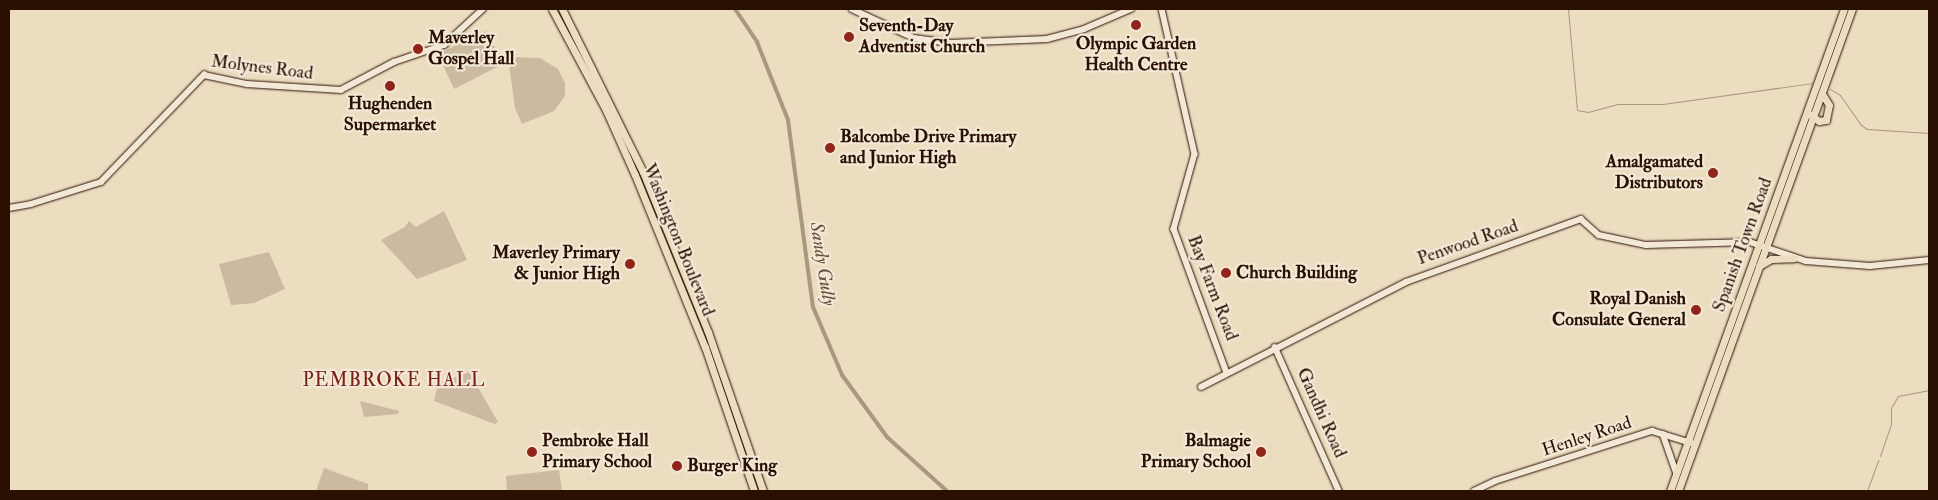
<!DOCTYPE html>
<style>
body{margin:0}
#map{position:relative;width:1938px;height:500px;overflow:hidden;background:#ecdcc0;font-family:"IM FELL Double Pica",serif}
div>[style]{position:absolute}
.green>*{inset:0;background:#cbb9a0}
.stream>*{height:1px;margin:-0.5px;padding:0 0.5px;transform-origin:0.5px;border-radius:0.5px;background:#aa977f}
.canal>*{height:4px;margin:-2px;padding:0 2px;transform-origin:2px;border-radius:2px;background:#aa977f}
.roads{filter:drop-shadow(0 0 1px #2a1001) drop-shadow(0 0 1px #2a1001)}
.secondary>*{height:5.5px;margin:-2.75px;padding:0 2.75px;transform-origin:2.75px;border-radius:2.75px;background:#f3e8d6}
.highway>*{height:7px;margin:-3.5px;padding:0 3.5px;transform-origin:3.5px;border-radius:3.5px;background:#ecdcc0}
.dots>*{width:14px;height:14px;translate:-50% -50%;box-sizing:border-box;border:2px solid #f3e8d6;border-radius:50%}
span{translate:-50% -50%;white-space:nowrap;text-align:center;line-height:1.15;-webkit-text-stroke:4.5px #f3e8d6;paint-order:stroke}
.poi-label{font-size:18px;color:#2a1001;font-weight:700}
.left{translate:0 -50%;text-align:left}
.right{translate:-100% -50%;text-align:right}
.street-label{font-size:18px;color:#2a1001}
.water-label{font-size:19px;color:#644d3a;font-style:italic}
.neighbourhood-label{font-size:19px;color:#7a1f14;letter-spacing:1px}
.frame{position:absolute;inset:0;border:10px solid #2a1001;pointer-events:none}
</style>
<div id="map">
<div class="green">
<div style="clip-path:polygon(486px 31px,503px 64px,454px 89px,438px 54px)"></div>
<div style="clip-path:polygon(508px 57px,540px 58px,558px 69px,565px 83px,565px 96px,554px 111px,522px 124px,515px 108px)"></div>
<div style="clip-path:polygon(444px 211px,467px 260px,417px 279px,381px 240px,405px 227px,409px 221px,416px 227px)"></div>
<div style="clip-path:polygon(269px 252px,285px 289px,254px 303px,231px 305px,219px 264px)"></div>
<div style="clip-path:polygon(469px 372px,498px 422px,495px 424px,434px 401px,438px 384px)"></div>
<div style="clip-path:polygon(360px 401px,399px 411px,398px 414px,364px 417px)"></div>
<div style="clip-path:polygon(324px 468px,368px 484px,368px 491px,316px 491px)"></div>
<div style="clip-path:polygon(559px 470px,562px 491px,507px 491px,506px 476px)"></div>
</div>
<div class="stream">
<div style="left:1568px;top:9px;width:101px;rotate:84.9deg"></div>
<div style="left:1577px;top:110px;width:11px;rotate:10deg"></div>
<div style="left:1588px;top:112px;width:30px;rotate:-15deg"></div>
<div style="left:1617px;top:104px;width:46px"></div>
<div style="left:1663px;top:104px;width:150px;rotate:-8deg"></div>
<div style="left:1830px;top:89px;width:12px;rotate:31deg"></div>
<div style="left:1840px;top:95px;width:35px;rotate:55deg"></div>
<div style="left:1860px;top:124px;width:9px;rotate:36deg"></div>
<div style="left:1867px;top:129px;width:62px;rotate:3.7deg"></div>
<div style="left:1880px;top:456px;width:34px;rotate:-71deg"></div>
<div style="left:1891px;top:424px;width:16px;rotate:-90deg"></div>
<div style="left:1891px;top:408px;width:14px;rotate:-60deg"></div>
<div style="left:1898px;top:396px;width:32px;rotate:-11deg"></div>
<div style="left:1867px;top:491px;width:33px;rotate:-70deg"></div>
</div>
<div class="canal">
<div style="left:735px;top:9px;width:40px;rotate:56deg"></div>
<div style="left:757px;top:42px;width:84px;rotate:68.3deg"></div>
<div style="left:788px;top:120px;width:189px;rotate:82.4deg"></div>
<div style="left:813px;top:307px;width:74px;rotate:66.9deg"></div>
<div style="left:842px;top:375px;width:77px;rotate:54deg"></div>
<div style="left:887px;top:437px;width:81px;rotate:42deg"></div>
</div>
<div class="roads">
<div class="secondary">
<div style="left:852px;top:9px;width:68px;rotate:25.1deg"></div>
<div style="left:914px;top:38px;width:36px;rotate:8deg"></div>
<div style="left:950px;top:43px;width:97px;rotate:-2.4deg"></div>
<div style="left:1047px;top:39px;width:38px;rotate:-15deg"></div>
<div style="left:1084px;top:29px;width:51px;rotate:-23.1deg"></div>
<div style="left:1162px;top:9px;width:149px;rotate:77.2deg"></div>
<div style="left:1195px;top:154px;width:78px;rotate:105.6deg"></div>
<div style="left:1174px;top:229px;width:153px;rotate:69.8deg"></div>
<div style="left:9px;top:208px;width:22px;rotate:-10deg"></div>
<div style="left:31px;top:204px;width:73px;rotate:-17.4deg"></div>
<div style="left:101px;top:182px;width:149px;rotate:-46.1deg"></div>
<div style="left:204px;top:75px;width:44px;rotate:11.8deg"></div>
<div style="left:247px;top:84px;width:94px;rotate:3.7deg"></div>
<div style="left:341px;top:90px;width:60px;rotate:-27.8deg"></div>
<div style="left:394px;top:62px;width:53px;rotate:-18.8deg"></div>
<div style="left:444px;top:45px;width:53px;rotate:-42.7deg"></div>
<div style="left:1275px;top:347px;width:158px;rotate:66deg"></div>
<div style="left:1201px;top:387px;width:230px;rotate:-27.1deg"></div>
<div style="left:1406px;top:282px;width:186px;rotate:-19.8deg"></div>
<div style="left:1581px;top:219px;width:24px;rotate:42deg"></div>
<div style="left:1599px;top:235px;width:48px;rotate:12deg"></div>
<div style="left:1646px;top:245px;width:104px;rotate:-1.7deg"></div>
<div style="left:1750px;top:242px;width:59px;rotate:18.7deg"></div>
<div style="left:1806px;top:261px;width:64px;rotate:4.5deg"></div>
<div style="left:1870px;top:266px;width:59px;rotate:-5.8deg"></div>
<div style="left:1663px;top:434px;width:42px;rotate:70.7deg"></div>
<div style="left:1474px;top:491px;width:23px;rotate:-25deg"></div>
<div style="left:1495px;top:481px;width:165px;rotate:-17.7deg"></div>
<div style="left:1652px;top:431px;width:41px;rotate:17.1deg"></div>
</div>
<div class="highway">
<div style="left:552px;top:9px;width:115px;rotate:61.9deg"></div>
<div style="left:606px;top:110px;width:71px;rotate:66deg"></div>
<div style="left:635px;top:175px;width:186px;rotate:67.9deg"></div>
<div style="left:705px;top:347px;width:152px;rotate:71.2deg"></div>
<div style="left:562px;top:9px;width:182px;rotate:63.6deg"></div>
<div style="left:643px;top:172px;width:173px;rotate:67.9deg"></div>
<div style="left:708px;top:332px;width:168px;rotate:70.9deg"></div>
<div style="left:1811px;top:115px;width:10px;rotate:37deg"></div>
<div style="left:1819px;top:121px;width:7px;rotate:-8deg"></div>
<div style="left:1826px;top:120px;width:15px;rotate:-79deg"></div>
<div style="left:1829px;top:105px;width:13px;rotate:-122deg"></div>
<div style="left:1759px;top:266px;width:14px;rotate:-30deg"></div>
<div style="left:1771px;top:259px;width:23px;rotate:-2deg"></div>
<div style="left:1670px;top:491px;width:512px;rotate:-70.15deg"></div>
<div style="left:1678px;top:491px;width:512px;rotate:-70.15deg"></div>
</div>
</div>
<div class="dots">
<div style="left:1136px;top:25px;background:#8f2418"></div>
<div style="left:849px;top:37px;background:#8f2418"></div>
<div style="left:418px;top:49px;background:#8f2418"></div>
<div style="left:390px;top:86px;background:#8f2418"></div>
<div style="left:830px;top:148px;background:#8f2418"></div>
<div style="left:1713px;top:173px;background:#8f2418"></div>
<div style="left:630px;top:264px;background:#8f2418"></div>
<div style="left:1226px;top:273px;background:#8f2418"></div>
<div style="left:1696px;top:310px;background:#8f2418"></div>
<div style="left:532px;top:452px;background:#8f2418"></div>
<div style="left:1261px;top:452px;background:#8f2418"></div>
<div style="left:677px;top:466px;background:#8f2418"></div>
</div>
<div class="poi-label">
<span class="left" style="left:859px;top:37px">Seventh-Day<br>Adventist Church</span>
<span class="left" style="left:428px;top:49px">Maverley<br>Gospel Hall</span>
<span style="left:1136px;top:55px">Olympic Garden<br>Health Centre</span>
<span style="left:390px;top:115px">Hughenden<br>Supermarket</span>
<span class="left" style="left:840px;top:148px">Balcombe Drive Primary<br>and Junior High</span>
<span class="right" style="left:1703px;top:173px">Amalgamated<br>Distributors</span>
<span class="right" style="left:620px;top:264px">Maverley Primary<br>&amp; Junior High</span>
<span class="left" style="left:1236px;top:273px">Church Building</span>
<span class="right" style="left:1686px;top:310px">Royal Danish<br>Consulate General</span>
<span class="left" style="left:542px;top:452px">Pembroke Hall<br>Primary School</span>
<span class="right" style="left:1251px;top:452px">Balmagie<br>Primary School</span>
<span class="left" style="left:687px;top:466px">Burger King</span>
</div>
<div class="street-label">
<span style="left:262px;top:68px;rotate:7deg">Molynes Road</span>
<span style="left:678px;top:240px;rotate:68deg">Washington Boulevard</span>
<span style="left:1468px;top:243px;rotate:-19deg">Penwood Road</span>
<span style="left:1743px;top:245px;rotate:-70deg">Spanish Town Road</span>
<span style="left:1212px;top:288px;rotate:69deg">Bay Farm Road</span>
<span style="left:1321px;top:413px;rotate:66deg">Gandhi Road</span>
<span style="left:1587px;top:437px;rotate:-18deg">Henley Road</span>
</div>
<div class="water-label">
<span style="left:822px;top:264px;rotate:81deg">Sandy Gully</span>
</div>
<div class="neighbourhood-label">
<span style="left:394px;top:381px">PEMBROKE HALL</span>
</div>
<div class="frame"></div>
</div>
